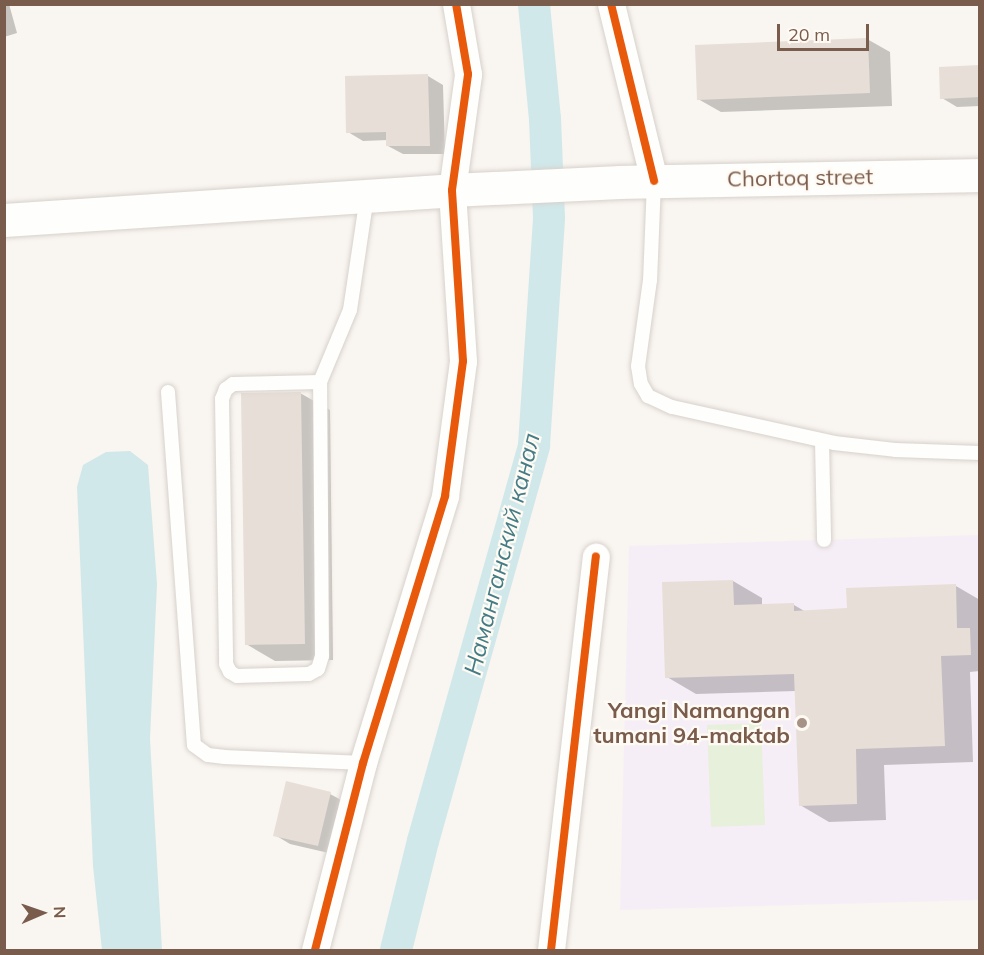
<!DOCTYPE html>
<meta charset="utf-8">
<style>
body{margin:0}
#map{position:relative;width:984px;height:955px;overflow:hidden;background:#f9f5f0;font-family:Mulish,sans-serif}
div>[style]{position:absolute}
.education>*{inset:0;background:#f6eef6}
.green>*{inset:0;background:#e7f0db}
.water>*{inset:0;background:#d0e8ea}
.shadow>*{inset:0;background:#0003}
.canal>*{height:32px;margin:-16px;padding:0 16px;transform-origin:16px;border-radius:16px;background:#d0e8ea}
.building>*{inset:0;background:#e6ded7}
.roads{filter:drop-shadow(0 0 2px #d7d1cb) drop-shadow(0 0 2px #d7d1cb)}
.service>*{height:14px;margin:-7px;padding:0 7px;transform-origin:7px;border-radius:7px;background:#fefefd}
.minor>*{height:27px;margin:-13.5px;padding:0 13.5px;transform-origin:13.5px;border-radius:13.5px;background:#fefefd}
.secondary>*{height:33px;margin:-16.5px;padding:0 16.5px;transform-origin:16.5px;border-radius:16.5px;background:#fefefd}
.cycleway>*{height:8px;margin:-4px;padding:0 4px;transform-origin:4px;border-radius:4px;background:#e8590c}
.dots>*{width:16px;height:16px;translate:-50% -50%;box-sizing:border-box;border:3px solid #fffaf3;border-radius:50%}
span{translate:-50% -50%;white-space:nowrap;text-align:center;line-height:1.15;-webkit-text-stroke:4.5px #fffaf3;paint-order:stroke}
.street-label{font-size:22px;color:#7a5c4d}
.poi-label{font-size:22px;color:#7a5c4d;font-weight:700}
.right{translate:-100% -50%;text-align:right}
.water-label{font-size:24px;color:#437c86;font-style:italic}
.frame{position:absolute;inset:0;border:6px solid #7a5c4d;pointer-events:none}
.north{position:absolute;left:12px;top:883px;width:60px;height:60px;-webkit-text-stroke:4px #fffaf3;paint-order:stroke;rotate:88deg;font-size:16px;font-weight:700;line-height:24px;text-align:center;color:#7a5c4d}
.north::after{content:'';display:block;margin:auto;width:21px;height:27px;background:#7a5c4d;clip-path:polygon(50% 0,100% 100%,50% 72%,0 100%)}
.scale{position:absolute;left:777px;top:24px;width:92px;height:27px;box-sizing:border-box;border:3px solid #7a5c4d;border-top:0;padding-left:8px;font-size:18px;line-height:21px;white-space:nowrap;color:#7a5c4d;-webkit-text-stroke:4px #fffaf3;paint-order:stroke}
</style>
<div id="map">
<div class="education">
<div style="clip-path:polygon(979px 535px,979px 900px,620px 910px,629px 546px)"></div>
</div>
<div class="green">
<div style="clip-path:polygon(761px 723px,765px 825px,711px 827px,707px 725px)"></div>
</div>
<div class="water">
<div style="clip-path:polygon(130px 451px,148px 465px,157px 584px,150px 739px,162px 950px,102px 950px,93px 866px,77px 487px,83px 465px,106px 452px)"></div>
</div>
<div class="shadow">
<div style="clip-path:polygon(4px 4px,9px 4px,17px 33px,4px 37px)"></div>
<div style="clip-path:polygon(867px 39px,890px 52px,892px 106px,721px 112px,698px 99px)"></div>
<div style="clip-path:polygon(980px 67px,980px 106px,957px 107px,942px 98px)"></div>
<div style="clip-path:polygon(428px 76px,443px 85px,445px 154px,403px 154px,388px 146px,388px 140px,363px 141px,348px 132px)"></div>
<div style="clip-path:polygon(300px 393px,330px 410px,333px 660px,275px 661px,246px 644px)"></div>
<div style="clip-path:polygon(733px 581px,762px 598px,762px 606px,794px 605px,806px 612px,849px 610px,956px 586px,980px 600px,980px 671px,970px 672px,973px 762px,884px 765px,886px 820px,829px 822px,800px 805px,796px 691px,696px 694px,667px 677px)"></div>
<div style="clip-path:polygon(330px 794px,345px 802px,333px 854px,290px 844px,275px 835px)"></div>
</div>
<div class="canal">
<div style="left:396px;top:950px;width:112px;rotate:-76.1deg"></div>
<div style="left:423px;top:841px;width:411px;rotate:-74.3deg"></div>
<div style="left:534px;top:445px;width:227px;rotate:-86.2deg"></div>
<div style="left:549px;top:218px;width:99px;rotate:-92.3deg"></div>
<div style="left:545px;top:119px;width:116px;rotate:-95.5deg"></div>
</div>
<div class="building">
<div style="clip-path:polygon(868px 38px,870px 93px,697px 100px,695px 45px)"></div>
<div style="clip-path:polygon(980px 65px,980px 97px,940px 99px,939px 67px)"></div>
<div style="clip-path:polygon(428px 74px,430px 146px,386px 146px,386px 132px,346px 133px,345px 76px)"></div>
<div style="clip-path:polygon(301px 392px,305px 644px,245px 645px,241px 393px)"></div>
<div style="clip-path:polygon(733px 580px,734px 605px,794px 603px,794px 611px,847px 608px,846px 588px,956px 584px,957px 628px,970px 628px,971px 655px,941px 656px,945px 746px,856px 749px,857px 804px,799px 806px,794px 674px,665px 678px,662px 582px)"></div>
<div style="clip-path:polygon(286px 781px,331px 792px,318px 846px,273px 836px)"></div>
</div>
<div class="roads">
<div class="service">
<div style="left:654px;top:182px;width:98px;rotate:92.3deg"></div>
<div style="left:650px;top:280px;width:87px;rotate:97.9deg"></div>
<div style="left:638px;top:366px;width:18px;rotate:81deg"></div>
<div style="left:641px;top:384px;width:14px;rotate:60deg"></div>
<div style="left:648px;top:396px;width:26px;rotate:25deg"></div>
<div style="left:672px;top:407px;width:166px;rotate:12.5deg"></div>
<div style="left:834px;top:443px;width:61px;rotate:6.5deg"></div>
<div style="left:895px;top:450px;width:85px;rotate:2deg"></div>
<div style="left:320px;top:382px;width:87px;rotate:178.7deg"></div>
<div style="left:233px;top:384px;width:9px;rotate:144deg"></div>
<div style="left:226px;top:389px;width:11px;rotate:112deg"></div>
<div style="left:222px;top:399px;width:265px;rotate:89.1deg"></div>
<div style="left:226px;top:664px;width:9px;rotate:63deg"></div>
<div style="left:230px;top:672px;width:8px;rotate:30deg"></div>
<div style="left:237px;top:676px;width:72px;rotate:-1.6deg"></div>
<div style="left:309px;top:674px;width:10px;rotate:-29deg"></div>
<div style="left:318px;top:669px;width:14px;rotate:-73deg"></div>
<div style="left:322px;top:656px;width:274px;rotate:-90.4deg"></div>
<div style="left:320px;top:382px;width:78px;rotate:-67.4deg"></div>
<div style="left:350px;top:310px;width:115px;rotate:-81.5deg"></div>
<div style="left:168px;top:392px;width:354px;rotate:85.8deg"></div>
<div style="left:194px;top:745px;width:17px;rotate:36deg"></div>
<div style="left:208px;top:755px;width:17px;rotate:7deg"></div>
<div style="left:225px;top:757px;width:138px;rotate:2.5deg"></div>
<div style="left:822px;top:441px;width:99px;rotate:88.8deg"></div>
</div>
<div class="minor">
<div style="left:611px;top:4px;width:182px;rotate:76.3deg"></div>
<div style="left:315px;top:950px;width:193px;rotate:-75.6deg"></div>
<div style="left:363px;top:763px;width:279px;rotate:-72.9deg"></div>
<div style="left:445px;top:496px;width:136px;rotate:-82.4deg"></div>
<div style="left:463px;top:361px;width:171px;rotate:-93.7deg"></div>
<div style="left:452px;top:190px;width:117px;rotate:-82.1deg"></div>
<div style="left:468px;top:74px;width:71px;rotate:-99.7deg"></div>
<div style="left:551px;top:950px;width:396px;rotate:-83.5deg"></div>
</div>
<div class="secondary">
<div style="left:4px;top:220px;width:449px;rotate:-3.8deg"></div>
<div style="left:452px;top:190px;width:168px;rotate:-2.7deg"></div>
<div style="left:620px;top:182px;width:360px;rotate:-1.1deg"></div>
</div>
</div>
<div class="cycleway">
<div style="left:611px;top:4px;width:182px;rotate:76.3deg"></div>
<div style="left:315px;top:950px;width:193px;rotate:-75.6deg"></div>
<div style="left:363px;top:763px;width:279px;rotate:-72.9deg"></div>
<div style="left:445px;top:496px;width:136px;rotate:-82.4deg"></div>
<div style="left:463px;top:361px;width:171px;rotate:-93.7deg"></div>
<div style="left:452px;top:190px;width:117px;rotate:-82.1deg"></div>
<div style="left:468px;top:74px;width:71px;rotate:-99.7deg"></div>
<div style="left:551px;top:950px;width:396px;rotate:-83.5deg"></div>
</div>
<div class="dots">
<div style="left:802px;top:723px;background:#a69286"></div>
</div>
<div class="street-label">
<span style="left:800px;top:178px;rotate:-1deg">Chortoq street</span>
</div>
<div class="poi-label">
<span class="right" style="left:790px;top:723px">Yangi Namangan<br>tumani 94-maktab</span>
</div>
<div class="water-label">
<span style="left:502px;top:554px;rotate:-76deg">Наманганский канал</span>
</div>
<div class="frame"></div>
<div class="north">N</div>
<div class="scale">20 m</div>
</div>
